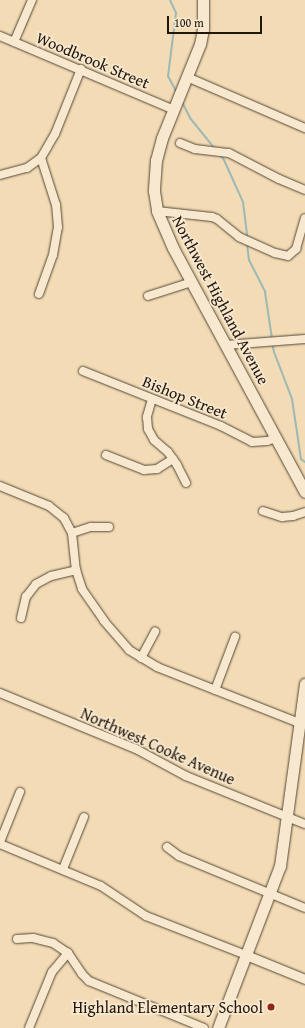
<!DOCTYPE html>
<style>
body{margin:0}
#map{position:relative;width:305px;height:1028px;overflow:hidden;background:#f2dbb5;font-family:"Gentium Book Plus",serif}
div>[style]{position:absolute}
.stream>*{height:2px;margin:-1px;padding:0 1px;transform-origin:1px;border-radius:1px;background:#9db9b6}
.roads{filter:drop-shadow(0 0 1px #554735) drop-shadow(0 0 1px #554735)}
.minor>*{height:8px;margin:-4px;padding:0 4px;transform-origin:4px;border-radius:4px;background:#f7e8cf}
.tertiary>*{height:9px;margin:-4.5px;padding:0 4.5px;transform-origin:4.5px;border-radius:4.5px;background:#f7e8cf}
.secondary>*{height:11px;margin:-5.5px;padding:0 5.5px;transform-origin:5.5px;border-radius:5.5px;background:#f7e8cf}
.dots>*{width:11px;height:11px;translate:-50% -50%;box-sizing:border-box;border:2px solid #f7e8cf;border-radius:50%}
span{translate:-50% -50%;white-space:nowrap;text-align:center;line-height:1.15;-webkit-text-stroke:3.5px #f7e8cf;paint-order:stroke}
.street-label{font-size:16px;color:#21160a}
.poi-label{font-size:16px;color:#21160a}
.right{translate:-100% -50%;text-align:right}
.scale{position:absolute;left:167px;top:16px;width:95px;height:18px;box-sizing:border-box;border:2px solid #21160a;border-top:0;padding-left:5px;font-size:12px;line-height:14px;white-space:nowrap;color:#21160a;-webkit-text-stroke:3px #f7e8cf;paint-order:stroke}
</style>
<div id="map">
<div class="stream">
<div style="left:170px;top:0;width:14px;rotate:65deg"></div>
<div style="left:176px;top:13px;width:64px;rotate:97.2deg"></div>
<div style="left:168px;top:76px;width:17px;rotate:62deg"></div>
<div style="left:182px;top:102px;width:18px;rotate:63deg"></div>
<div style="left:190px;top:118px;width:40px;rotate:51deg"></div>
<div style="left:220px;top:155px;width:6px;rotate:51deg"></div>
<div style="left:224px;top:160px;width:46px;rotate:65.7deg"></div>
<div style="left:243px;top:202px;width:35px;rotate:83deg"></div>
<div style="left:247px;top:244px;width:16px;rotate:83deg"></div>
<div style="left:249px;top:260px;width:36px;rotate:63deg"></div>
<div style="left:265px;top:292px;width:48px;rotate:81.5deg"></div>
<div style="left:272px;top:343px;width:9px;rotate:77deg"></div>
<div style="left:274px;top:352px;width:50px;rotate:69deg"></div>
<div style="left:292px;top:399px;width:61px;rotate:81.5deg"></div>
<div style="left:301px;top:459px;width:5px;rotate:37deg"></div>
</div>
<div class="roads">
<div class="minor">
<div style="left:0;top:36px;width:189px;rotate:23deg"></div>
<div style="left:14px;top:42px;width:46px;rotate:-66.8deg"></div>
<div style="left:187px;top:77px;width:129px;rotate:23.4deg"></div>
<div style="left:180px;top:143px;width:16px;rotate:22deg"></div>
<div style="left:195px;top:149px;width:34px;rotate:7deg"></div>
<div style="left:229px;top:153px;width:56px;rotate:27.5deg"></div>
<div style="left:279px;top:179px;width:28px;rotate:23deg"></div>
<div style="left:0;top:175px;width:28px;rotate:-15deg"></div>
<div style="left:27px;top:168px;width:17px;rotate:-36deg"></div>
<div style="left:41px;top:158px;width:28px;rotate:-60deg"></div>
<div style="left:55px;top:134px;width:70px;rotate:-68.2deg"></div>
<div style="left:157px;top:211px;width:55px;rotate:6.2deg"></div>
<div style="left:212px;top:217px;width:5px;rotate:22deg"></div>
<div style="left:217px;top:219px;width:28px;rotate:39deg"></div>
<div style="left:239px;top:237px;width:39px;rotate:24deg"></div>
<div style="left:275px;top:253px;width:13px;rotate:13deg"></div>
<div style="left:288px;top:256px;width:11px;rotate:-41deg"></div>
<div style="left:296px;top:249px;width:32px;rotate:-74deg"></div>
<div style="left:39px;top:294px;width:41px;rotate:-70.3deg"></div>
<div style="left:53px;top:255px;width:28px;rotate:-80deg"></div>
<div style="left:58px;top:227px;width:22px;rotate:-95deg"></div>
<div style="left:56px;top:205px;width:49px;rotate:-107.7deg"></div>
<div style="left:148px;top:296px;width:46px;rotate:-17.7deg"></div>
<div style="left:226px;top:345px;width:79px;rotate:-4.3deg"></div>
<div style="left:83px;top:371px;width:149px;rotate:21.7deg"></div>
<div style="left:221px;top:426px;width:35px;rotate:27deg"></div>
<div style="left:252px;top:442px;width:15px;rotate:-4deg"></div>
<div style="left:267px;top:441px;width:9px;rotate:-18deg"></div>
<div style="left:152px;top:399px;width:19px;rotate:106deg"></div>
<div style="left:147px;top:417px;width:12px;rotate:85deg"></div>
<div style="left:148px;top:429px;width:13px;rotate:61deg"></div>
<div style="left:154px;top:440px;width:18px;rotate:41deg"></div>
<div style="left:168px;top:452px;width:16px;rotate:55deg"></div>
<div style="left:177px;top:465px;width:20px;rotate:63deg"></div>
<div style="left:106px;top:455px;width:41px;rotate:21.5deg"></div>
<div style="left:144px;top:470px;width:13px;rotate:-4deg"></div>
<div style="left:157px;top:469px;width:19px;rotate:-32deg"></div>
<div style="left:0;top:486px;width:53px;rotate:22.2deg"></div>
<div style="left:49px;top:506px;width:19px;rotate:39deg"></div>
<div style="left:64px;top:518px;width:17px;rotate:62deg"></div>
<div style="left:72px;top:533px;width:37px;rotate:84deg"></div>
<div style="left:76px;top:570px;width:20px;rotate:72deg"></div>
<div style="left:82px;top:589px;width:39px;rotate:55deg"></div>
<div style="left:104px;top:621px;width:38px;rotate:49deg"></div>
<div style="left:129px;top:650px;width:33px;rotate:31deg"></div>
<div style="left:157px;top:667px;width:153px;rotate:21.5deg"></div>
<div style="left:263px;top:511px;width:20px;rotate:18deg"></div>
<div style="left:282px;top:517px;width:11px;rotate:-5deg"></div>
<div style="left:293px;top:516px;width:13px;rotate:-18deg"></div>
<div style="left:72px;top:533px;width:20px;rotate:-18deg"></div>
<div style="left:91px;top:527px;width:18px"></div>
<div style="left:21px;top:618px;width:22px;rotate:-77deg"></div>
<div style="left:26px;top:597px;width:16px;rotate:-52deg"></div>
<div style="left:36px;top:584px;width:17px;rotate:-28deg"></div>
<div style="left:51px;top:576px;width:26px;rotate:-13deg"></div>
<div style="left:141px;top:658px;width:30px;rotate:-62deg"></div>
<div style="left:215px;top:690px;width:57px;rotate:-69.3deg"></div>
<div style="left:0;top:693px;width:147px;rotate:22.4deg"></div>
<div style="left:136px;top:749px;width:57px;rotate:28.4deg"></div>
<div style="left:186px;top:776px;width:128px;rotate:22deg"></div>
<div style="left:0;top:842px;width:54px;rotate:-68.2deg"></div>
<div style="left:0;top:844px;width:109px;rotate:22.6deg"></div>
<div style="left:101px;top:886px;width:54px;rotate:33.7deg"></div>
<div style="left:146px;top:916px;width:107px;rotate:21.3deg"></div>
<div style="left:167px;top:847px;width:15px;rotate:37deg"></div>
<div style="left:179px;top:856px;width:136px;rotate:22.4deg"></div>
<div style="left:63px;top:869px;width:56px;rotate:-68deg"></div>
<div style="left:17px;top:939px;width:16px;rotate:-4deg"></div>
<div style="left:33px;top:938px;width:21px;rotate:14deg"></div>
<div style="left:53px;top:943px;width:18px;rotate:34deg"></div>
<div style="left:68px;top:953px;width:25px;rotate:56deg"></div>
<div style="left:82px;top:974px;width:10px;rotate:45deg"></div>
<div style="left:89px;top:981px;width:124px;rotate:22.2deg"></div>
<div style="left:29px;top:1028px;width:61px;rotate:-67.7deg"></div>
<div style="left:52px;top:972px;width:25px;rotate:-50deg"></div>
</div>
<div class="tertiary">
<div style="left:246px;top:955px;width:64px;rotate:22.1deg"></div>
</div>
<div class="secondary">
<div style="left:203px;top:0;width:29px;rotate:90deg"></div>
<div style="left:203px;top:29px;width:15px;rotate:101deg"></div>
<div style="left:200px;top:44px;width:101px;rotate:112deg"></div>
<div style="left:162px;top:138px;width:23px;rotate:105deg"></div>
<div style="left:156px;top:160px;width:31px;rotate:94deg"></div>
<div style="left:154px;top:191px;width:20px;rotate:81deg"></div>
<div style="left:157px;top:211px;width:40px;rotate:66.6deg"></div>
<div style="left:173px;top:248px;width:277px;rotate:61.6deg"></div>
<div style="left:218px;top:1028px;width:173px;rotate:-69.1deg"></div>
<div style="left:280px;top:866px;width:184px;rotate:-82.2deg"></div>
</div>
</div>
<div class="dots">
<div style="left:271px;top:1007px;background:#8f2418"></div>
</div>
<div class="street-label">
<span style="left:93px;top:60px;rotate:23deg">Woodbrook Street</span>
<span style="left:221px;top:300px;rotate:62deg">Northwest Highland Avenue</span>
<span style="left:185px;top:397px;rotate:22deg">Bishop Street</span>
<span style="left:158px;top:746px;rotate:24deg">Northwest Cooke Avenue</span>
</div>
<div class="poi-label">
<span class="right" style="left:263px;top:1007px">Highland Elementary School</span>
</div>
<div class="scale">100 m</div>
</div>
